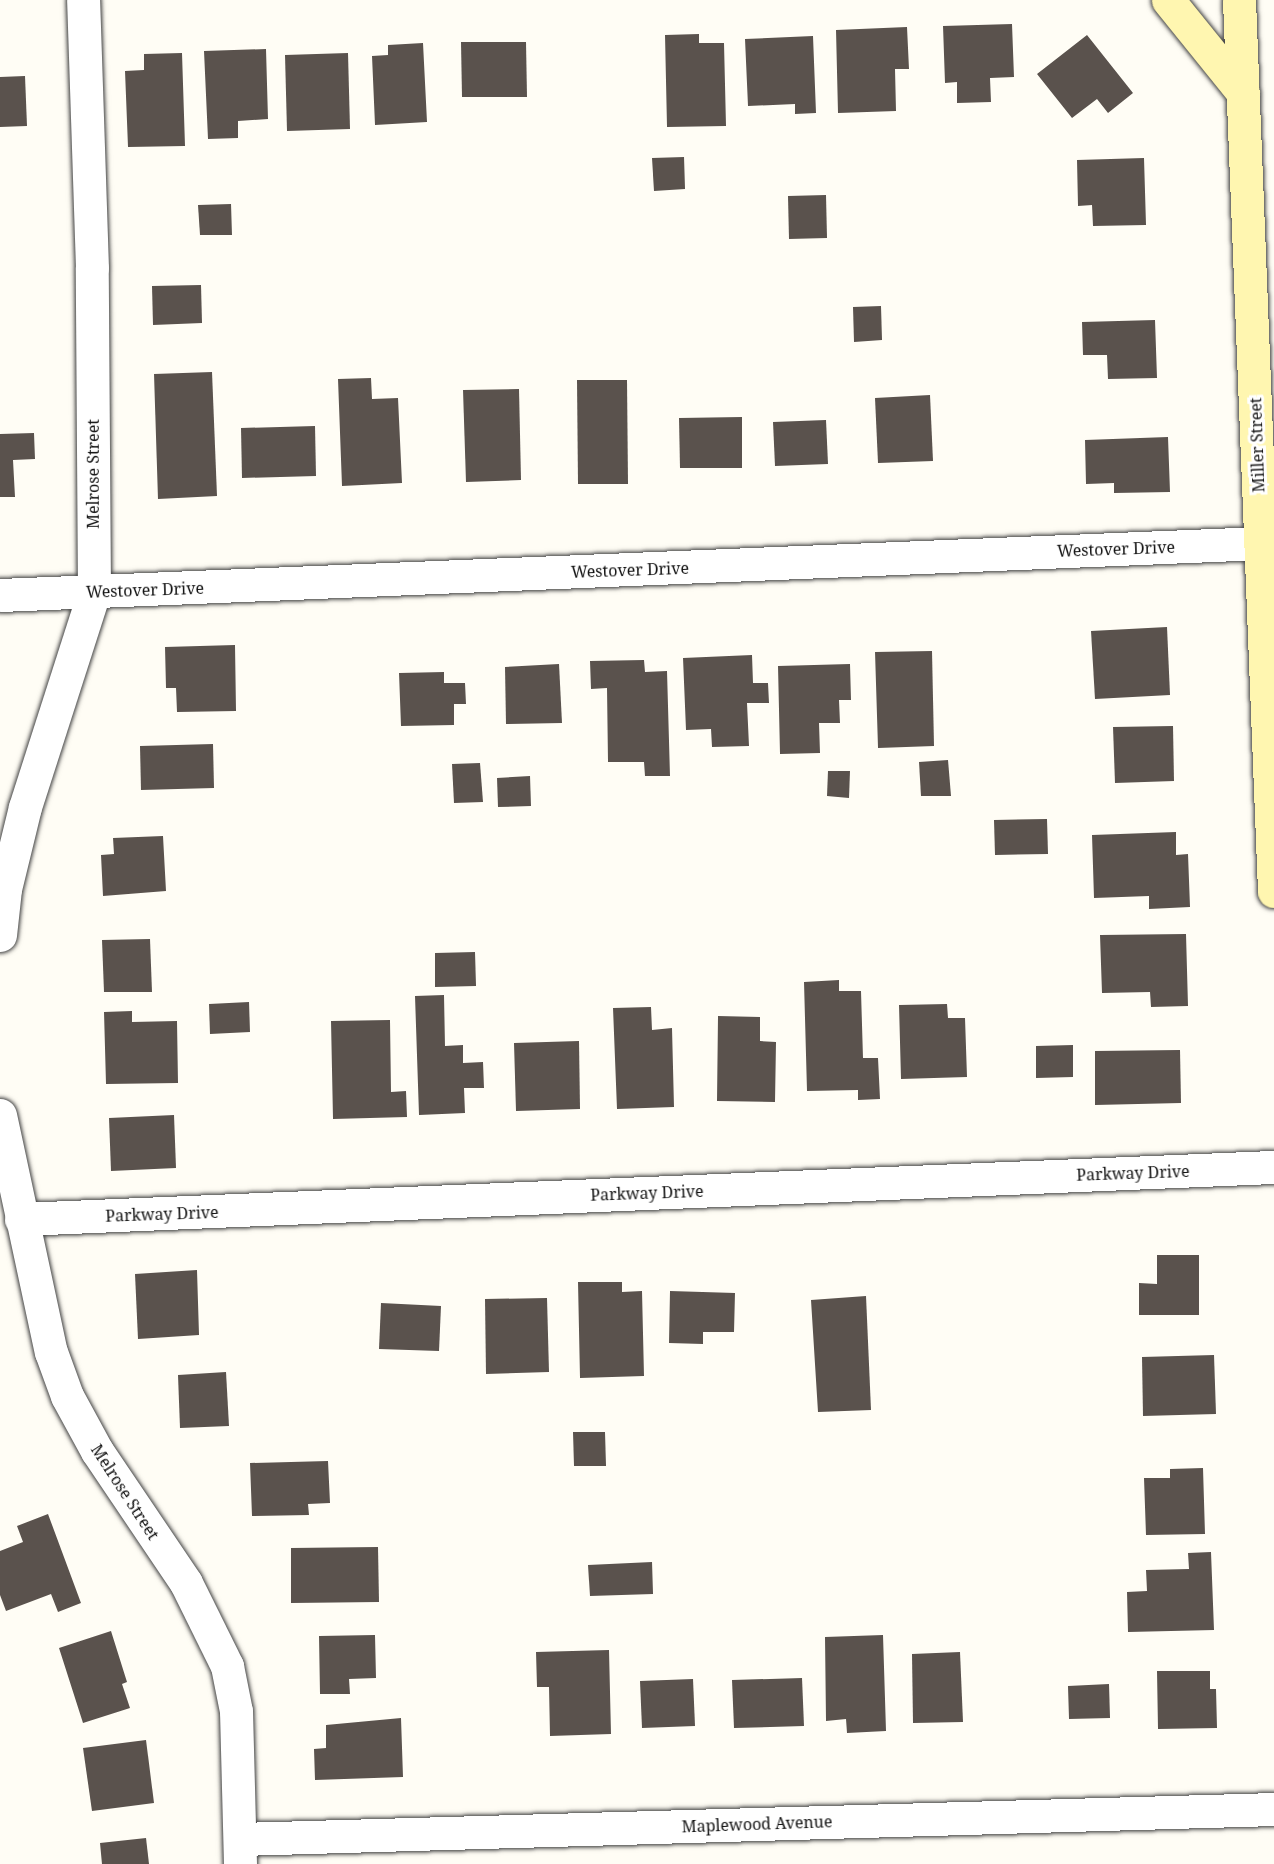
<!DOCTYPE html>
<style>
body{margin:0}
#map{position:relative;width:1274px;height:1864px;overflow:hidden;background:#fffdf5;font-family:"Noto Serif",serif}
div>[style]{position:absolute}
.building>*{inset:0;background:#5a524d}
.roads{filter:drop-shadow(0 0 2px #444) drop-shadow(0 0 2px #444)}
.minor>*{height:33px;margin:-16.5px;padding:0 16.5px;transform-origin:16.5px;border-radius:16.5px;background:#fff}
.secondary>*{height:33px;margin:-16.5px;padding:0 16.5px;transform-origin:16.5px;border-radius:16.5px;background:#fff6b0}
span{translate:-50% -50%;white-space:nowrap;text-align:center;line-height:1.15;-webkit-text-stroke:6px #fff;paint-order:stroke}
.street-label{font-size:16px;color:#111}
</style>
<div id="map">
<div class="building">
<div style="clip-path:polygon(1012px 24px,1014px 77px,990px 78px,991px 102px,957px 103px,957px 82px,945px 83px,943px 26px)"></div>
<div style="clip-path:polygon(907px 27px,909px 69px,895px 69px,896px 111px,838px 113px,836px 30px)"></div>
<div style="clip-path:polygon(699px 34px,699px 43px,724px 43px,726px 126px,667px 127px,665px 35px)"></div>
<div style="clip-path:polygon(1087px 35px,1133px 93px,1108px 113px,1097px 99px,1072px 118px,1037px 74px)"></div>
<div style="clip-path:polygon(813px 36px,816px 113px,795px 114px,795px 104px,748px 106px,745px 39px)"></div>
<div style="clip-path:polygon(461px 42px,526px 42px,527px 97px,462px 97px)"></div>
<div style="clip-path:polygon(423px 43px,427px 122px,375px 125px,372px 56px,388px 55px,388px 45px)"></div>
<div style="clip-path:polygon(266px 49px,268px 119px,238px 121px,238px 138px,208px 139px,204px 51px)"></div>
<div style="clip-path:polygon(182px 53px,185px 146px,128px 147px,125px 71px,144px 70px,144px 54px)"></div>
<div style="clip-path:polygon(348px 53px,350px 129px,287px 131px,285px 55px)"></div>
<div style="clip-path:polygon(25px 76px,27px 126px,0 127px,0 77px)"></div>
<div style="clip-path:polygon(684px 157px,685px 189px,654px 191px,652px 158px)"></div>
<div style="clip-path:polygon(1144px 158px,1146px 225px,1093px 226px,1092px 205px,1078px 206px,1077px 160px)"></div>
<div style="clip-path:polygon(826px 195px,827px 238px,789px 239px,788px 196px)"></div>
<div style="clip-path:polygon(231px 204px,232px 235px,200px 235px,198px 205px)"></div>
<div style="clip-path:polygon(201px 285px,202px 323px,153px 325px,152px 286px)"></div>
<div style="clip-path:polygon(881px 306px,882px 340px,854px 342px,853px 307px)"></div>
<div style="clip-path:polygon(1155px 320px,1157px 378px,1108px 379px,1107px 355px,1083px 355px,1082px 322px)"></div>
<div style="clip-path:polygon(212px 372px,217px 496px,158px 499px,154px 374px)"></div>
<div style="clip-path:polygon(371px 378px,372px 399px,398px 398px,402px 483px,342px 486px,338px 379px)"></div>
<div style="clip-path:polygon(577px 380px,627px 380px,628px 484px,578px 484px)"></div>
<div style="clip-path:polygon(519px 389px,521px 480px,466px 482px,463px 390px)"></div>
<div style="clip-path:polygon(930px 395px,933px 461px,878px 463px,875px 398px)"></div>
<div style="clip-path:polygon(742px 417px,742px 468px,680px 468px,679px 418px)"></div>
<div style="clip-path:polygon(826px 420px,828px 464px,775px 466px,773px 422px)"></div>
<div style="clip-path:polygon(315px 426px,316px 476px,242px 478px,241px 428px)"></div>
<div style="clip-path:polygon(34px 433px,35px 459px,13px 460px,15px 497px,0 497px,0 434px)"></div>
<div style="clip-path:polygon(1168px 437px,1170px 492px,1114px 493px,1114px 483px,1086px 484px,1085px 440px)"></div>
<div style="clip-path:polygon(1167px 627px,1170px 695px,1095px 699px,1091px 631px)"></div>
<div style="clip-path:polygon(235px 645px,236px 711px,177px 712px,176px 688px,166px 688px,165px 647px)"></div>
<div style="clip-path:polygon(932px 651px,934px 746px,878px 748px,875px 652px)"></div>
<div style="clip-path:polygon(752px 655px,753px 683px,768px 683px,769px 703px,747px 703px,749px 746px,712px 747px,711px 729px,686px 730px,683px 658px)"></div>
<div style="clip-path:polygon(644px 660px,645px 672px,667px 671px,670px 776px,645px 776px,644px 762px,608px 762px,607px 688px,591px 689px,590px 661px)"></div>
<div style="clip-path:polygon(559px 664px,562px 723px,506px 724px,505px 667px)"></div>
<div style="clip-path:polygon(850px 664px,851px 700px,839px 700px,840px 723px,819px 723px,820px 753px,780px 754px,778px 666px)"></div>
<div style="clip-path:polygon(444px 672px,444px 683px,465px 683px,466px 704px,454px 704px,454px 725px,401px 726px,399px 673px)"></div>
<div style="clip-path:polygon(1173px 726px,1174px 781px,1115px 783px,1113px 727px)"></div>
<div style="clip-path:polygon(213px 744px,214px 788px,141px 790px,140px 746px)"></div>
<div style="clip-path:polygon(948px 760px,951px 796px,921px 796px,919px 762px)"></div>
<div style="clip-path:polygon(480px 763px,483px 802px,454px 803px,452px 764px)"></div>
<div style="clip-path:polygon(828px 771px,850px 771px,849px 798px,827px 796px)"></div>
<div style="clip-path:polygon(530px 776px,531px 806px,498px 807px,497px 778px)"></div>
<div style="clip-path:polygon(1047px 819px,1048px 854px,995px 855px,994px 820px)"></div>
<div style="clip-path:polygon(1176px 832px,1176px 855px,1188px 854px,1190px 907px,1149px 909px,1149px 896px,1094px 898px,1092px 835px)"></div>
<div style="clip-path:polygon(163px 836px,166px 891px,103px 896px,101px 855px,114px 854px,113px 838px)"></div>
<div style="clip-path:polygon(1186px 934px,1188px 1006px,1151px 1007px,1150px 992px,1102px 993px,1100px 935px)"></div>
<div style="clip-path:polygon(150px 939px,152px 992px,104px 992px,102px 940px)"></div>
<div style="clip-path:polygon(475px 952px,476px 986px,435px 987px,435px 953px)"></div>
<div style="clip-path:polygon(839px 980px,839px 991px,861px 991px,863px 1058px,878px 1058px,880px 1099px,858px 1100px,858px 1090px,807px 1091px,804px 982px)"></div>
<div style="clip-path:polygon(444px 995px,445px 1046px,463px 1045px,463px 1063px,483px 1062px,484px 1088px,464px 1088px,465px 1113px,419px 1115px,415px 996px)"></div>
<div style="clip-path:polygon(249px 1002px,250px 1032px,210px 1034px,209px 1004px)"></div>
<div style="clip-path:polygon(947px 1004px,948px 1018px,965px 1018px,967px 1077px,901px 1079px,899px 1005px)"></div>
<div style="clip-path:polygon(651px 1007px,652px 1030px,672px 1028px,674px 1107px,617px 1109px,613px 1008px)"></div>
<div style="clip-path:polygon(132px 1011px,132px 1022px,177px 1021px,178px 1083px,106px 1084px,104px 1012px)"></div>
<div style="clip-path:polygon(718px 1016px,760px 1017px,760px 1041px,776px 1042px,775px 1102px,717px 1101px)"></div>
<div style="clip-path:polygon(390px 1020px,391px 1092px,406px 1091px,407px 1117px,333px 1119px,331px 1021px)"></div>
<div style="clip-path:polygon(579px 1041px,580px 1109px,516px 1111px,514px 1043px)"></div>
<div style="clip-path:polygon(1073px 1045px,1073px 1077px,1036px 1078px,1036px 1046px)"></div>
<div style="clip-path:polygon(1180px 1050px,1181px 1103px,1095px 1105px,1095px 1051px)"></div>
<div style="clip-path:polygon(174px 1115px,176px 1168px,111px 1171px,109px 1118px)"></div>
<div style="clip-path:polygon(1157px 1255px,1199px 1255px,1199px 1315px,1139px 1315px,1139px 1283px,1157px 1284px)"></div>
<div style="clip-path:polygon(197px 1270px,199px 1335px,138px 1339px,135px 1274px)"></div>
<div style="clip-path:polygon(578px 1282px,622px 1282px,622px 1292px,642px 1291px,644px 1376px,580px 1378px)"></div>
<div style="clip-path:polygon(670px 1291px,735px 1293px,734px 1332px,703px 1332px,703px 1344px,669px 1343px)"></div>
<div style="clip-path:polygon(866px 1296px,871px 1410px,818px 1412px,811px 1300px)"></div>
<div style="clip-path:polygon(547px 1298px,549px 1372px,486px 1374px,485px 1299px)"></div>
<div style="clip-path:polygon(381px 1303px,441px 1306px,439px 1351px,379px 1349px)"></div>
<div style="clip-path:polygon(1214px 1355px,1216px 1414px,1143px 1416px,1142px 1357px)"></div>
<div style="clip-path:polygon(226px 1372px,229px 1426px,180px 1428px,178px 1375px)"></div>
<div style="clip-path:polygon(573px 1432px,605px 1432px,606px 1466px,574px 1466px)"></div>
<div style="clip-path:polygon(328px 1461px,330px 1503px,308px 1504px,309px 1515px,252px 1516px,250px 1463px)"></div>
<div style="clip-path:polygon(1203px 1468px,1205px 1534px,1146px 1535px,1144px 1478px,1170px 1478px,1170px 1469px)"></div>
<div style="clip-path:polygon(48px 1514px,81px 1603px,58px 1612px,51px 1594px,6px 1611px,0 1595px,0 1551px,23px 1542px,17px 1526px)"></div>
<div style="clip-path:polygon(378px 1547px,379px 1602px,291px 1603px,291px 1548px)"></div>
<div style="clip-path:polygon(1211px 1552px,1214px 1630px,1128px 1632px,1127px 1592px,1147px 1591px,1146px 1570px,1189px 1569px,1188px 1553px)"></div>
<div style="clip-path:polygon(652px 1562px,653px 1594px,590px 1596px,588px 1565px)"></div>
<div style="clip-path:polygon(111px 1631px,127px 1682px,122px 1684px,130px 1708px,83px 1723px,59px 1648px)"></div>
<div style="clip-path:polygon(375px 1635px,376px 1678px,349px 1679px,350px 1694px,320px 1694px,319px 1636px)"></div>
<div style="clip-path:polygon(883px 1635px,886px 1731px,847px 1733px,846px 1719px,826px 1721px,825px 1637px)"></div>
<div style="clip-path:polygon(609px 1650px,611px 1734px,550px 1736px,549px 1687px,537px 1687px,536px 1652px)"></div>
<div style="clip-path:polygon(960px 1652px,963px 1722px,913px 1723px,912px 1654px)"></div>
<div style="clip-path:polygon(1157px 1671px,1210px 1671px,1210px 1689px,1216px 1689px,1217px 1728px,1158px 1729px)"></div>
<div style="clip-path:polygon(802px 1678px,804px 1726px,734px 1728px,732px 1680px)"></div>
<div style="clip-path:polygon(693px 1679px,695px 1726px,642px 1728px,640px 1681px)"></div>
<div style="clip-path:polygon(1109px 1684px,1110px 1718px,1069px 1719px,1068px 1686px)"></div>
<div style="clip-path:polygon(401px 1718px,403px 1777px,315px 1780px,314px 1749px,326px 1748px,326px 1725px)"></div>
<div style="clip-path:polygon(146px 1740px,154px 1803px,92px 1811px,83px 1748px)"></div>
<div style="clip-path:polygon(146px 1838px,149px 1864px,102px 1864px,100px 1843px)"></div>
</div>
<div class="roads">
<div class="minor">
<div style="left:0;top:595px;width:1262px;rotate:-2.36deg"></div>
<div style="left:0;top:935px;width:46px;rotate:-83.8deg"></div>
<div style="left:5px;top:889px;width:84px;rotate:-76.3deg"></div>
<div style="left:25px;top:807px;width:226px;rotate:-72.2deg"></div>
<div style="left:94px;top:592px;width:324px;rotate:-90.4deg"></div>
<div style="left:92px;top:268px;width:268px;rotate:-91.9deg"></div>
<div style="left:0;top:1115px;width:242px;rotate:77.9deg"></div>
<div style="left:51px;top:1352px;width:47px;rotate:70deg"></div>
<div style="left:67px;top:1396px;width:63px;rotate:61.4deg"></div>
<div style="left:97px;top:1451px;width:159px;rotate:56deg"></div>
<div style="left:186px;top:1583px;width:93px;rotate:63.7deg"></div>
<div style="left:227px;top:1666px;width:46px;rotate:78.7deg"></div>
<div style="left:236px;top:1711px;width:153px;rotate:88.5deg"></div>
<div style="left:21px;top:1219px;width:1254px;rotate:-2.38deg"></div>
<div style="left:240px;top:1839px;width:1034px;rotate:-1.66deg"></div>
</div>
<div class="secondary">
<div style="left:1168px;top:0;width:119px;rotate:51.1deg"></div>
<div style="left:1239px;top:0;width:892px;rotate:87.75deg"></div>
</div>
</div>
<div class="street-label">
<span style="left:1257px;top:445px;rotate:-92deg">Miller Street</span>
<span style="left:93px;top:474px;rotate:-90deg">Melrose Street</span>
<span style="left:1116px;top:549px;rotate:-2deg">Westover Drive</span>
<span style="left:630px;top:570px;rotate:-2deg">Westover Drive</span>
<span style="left:145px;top:590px;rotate:-2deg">Westover Drive</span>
<span style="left:1133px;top:1173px;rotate:-2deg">Parkway Drive</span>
<span style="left:647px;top:1193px;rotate:-2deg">Parkway Drive</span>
<span style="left:162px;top:1214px;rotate:-2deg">Parkway Drive</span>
<span style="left:125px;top:1492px;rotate:57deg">Melrose Street</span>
<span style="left:757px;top:1824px;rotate:-2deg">Maplewood Avenue</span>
</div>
</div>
